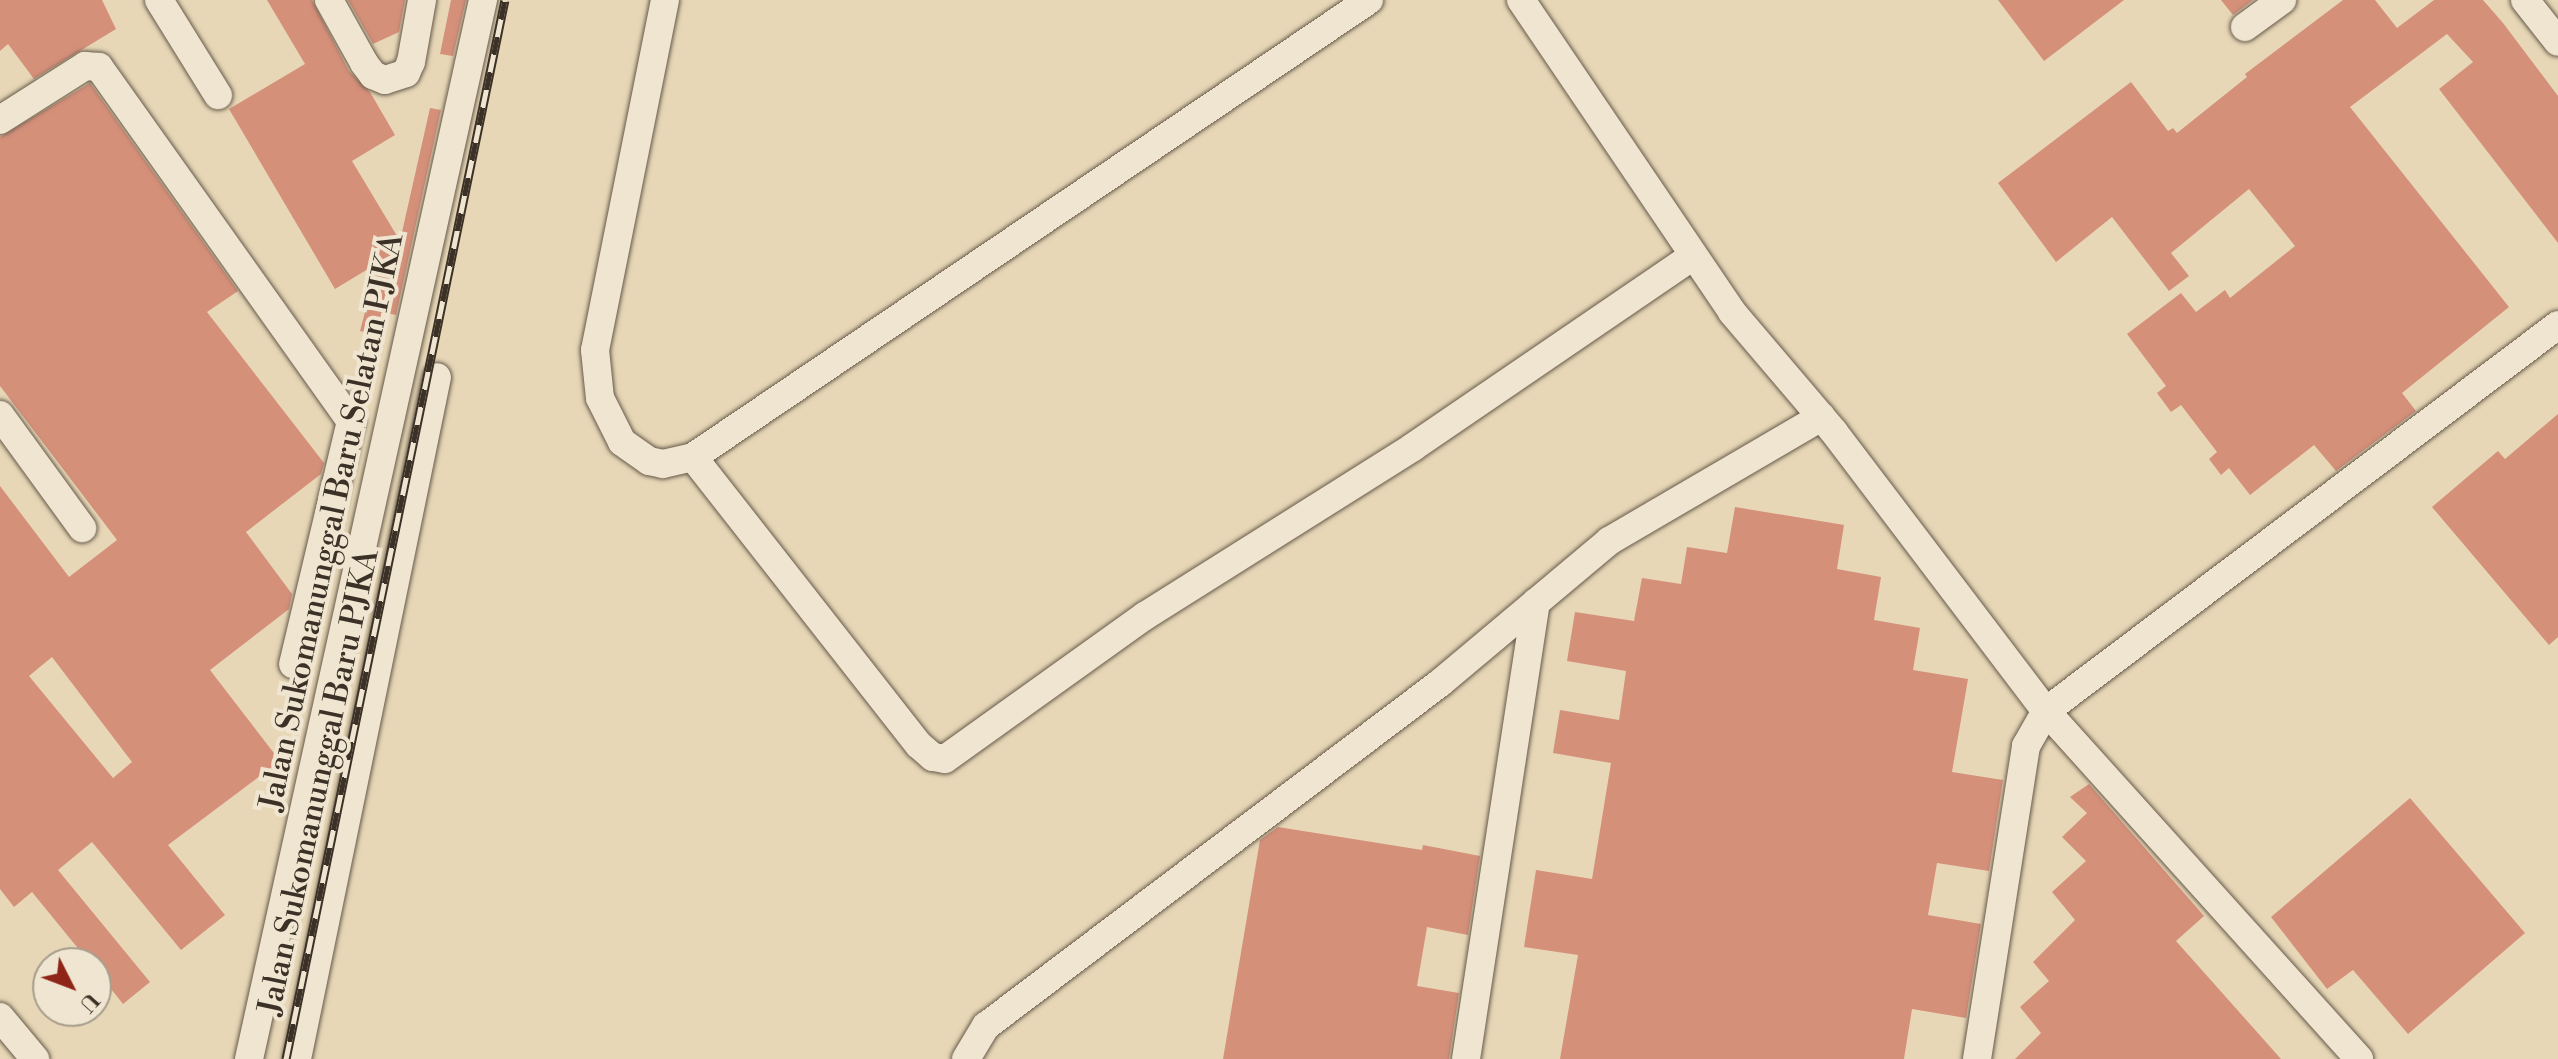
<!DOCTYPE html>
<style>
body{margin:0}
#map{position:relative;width:2558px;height:1059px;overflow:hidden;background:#e7d7b7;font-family:"Libre Bodoni",serif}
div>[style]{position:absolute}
.building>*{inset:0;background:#d5907a}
.roads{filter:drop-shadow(0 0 2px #665a4a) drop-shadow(0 0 2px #665a4a)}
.minor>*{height:28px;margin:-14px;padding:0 14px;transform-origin:14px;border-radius:14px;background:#efe5d0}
.rail>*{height:9px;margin-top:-4.5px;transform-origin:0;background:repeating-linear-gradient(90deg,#efe5d0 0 18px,#3b3126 0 36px);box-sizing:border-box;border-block:2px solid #3b3126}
span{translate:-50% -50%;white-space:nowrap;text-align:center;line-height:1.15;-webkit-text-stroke:8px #efe5d0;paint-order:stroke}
.street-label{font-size:32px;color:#3b3126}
.north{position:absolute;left:32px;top:947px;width:80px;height:80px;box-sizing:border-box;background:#efe5d0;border:2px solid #a79d8c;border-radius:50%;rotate:132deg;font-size:22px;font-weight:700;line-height:32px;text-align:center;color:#3b3126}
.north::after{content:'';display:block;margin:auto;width:28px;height:36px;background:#8f2418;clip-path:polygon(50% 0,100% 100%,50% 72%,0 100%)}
</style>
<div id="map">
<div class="building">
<div style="clip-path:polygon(0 0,102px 0,116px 29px,34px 79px,8px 44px,0 51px)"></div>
<div style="clip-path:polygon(267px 0,312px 0,349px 71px,370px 92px,395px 135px,352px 161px,400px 241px,430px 108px,441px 110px,396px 315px,386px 313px,380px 336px,360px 331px,378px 263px,335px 289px,229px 109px,305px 64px)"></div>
<div style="clip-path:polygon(348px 0,405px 0,399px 32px,373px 44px)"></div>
<div style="clip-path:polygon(451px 0,466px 0,453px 56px,440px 54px)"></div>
<div style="clip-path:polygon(1998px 0,2124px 0,2044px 61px)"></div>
<div style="clip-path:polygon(2221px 0,2253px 0,2233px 15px)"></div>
<div style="clip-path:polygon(2343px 0,2375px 0,2397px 28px,2434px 0,2483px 0,2503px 23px,2558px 96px,2558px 243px,2439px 89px,2473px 62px,2447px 34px,2350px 107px,2509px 307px,2402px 393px,2416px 411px,2336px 471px,2314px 445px,2250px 495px,2229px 468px,2221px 475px,2209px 459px,2217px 452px,2181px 405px,2171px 412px,2157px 393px,2166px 386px,2127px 334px,2181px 293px,2196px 312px,2225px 290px,2230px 298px,2295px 246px,2249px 189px,2171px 253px,2189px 276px,2169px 291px,2112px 217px,2056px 262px,1998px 183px,2131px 82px,2168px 131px,2173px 128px,2177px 133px,2247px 77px,2245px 74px)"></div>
<div style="clip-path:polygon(evenodd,90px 83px,238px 291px,207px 312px,324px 463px,321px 474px,246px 532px,292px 594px,289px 609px,210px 670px,280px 761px,168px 845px,225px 915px,181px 950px,92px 842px,58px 870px,150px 982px,123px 1004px,96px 970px,96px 963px,90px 963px,32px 892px,14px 907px,0 889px,0 486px,69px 577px,117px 540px,0 386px,0 137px,90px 83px,52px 657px,132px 762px,113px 778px,29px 676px,52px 657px)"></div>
<div style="clip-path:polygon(2558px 414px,2558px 637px,2549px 645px,2432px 507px,2498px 451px,2505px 459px)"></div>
<div style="clip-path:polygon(1735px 507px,1844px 525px,1837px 569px,1881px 577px,1874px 620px,1920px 628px,1913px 670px,1968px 679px,1952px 772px,2003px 780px,1989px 871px,1937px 863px,1928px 915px,1981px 924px,1966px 1018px,1912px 1009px,1904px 1059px,1560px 1059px,1578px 955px,1524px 947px,1536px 870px,1592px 879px,1611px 763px,1553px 753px,1560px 710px,1619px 720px,1626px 671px,1567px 661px,1575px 612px,1634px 621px,1642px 578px,1681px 584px,1687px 547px,1727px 553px)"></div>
<div style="clip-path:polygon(2089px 784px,2204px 916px,2176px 941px,2281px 1059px,2015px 1059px,2041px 1033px,2020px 1007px,2049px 981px,2033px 962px,2075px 920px,2052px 892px,2086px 861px,2062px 837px,2087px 813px,2070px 797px)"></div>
<div style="clip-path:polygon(2410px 798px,2525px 933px,2408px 1034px,2353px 970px,2327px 989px,2271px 917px)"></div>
<div style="clip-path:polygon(1278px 827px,1422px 850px,1423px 845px,1480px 856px,1468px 935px,1427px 927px,1417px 986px,1459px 993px,1449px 1059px,1223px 1059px,1260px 840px)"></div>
</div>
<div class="roads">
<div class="minor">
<div style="left:159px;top:0;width:112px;rotate:58.2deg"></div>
<div style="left:329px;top:0;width:72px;rotate:60.9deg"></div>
<div style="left:364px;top:63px;width:15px;rotate:53deg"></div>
<div style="left:373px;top:75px;width:13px;rotate:23deg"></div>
<div style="left:385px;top:80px;width:22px;rotate:-18deg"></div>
<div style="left:406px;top:73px;width:12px;rotate:-66deg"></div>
<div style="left:411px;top:62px;width:63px;rotate:-79.9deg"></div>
<div style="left:665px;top:0;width:357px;rotate:101.3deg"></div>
<div style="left:595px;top:350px;width:48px;rotate:84.1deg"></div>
<div style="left:600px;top:398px;width:49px;rotate:63.4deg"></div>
<div style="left:622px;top:442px;width:33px;rotate:35deg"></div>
<div style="left:649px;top:461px;width:14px;rotate:12deg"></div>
<div style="left:663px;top:464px;width:31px;rotate:-13deg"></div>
<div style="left:693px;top:457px;width:816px;rotate:-34.06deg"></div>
<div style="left:1521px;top:0;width:377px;rotate:55.9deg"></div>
<div style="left:1732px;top:312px;width:157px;rotate:49.6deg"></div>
<div style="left:1834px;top:432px;width:350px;rotate:52.8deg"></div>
<div style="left:2046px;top:711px;width:468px;rotate:48deg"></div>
<div style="left:2525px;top:0;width:53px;rotate:51.8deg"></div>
<div style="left:2245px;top:27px;width:46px;rotate:-36.1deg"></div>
<div style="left:0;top:120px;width:101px;rotate:-32.4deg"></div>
<div style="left:85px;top:66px;width:14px;rotate:4deg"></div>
<div style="left:99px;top:67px;width:435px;rotate:54.6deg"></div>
<div style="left:351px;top:421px;width:250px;rotate:103.4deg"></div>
<div style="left:0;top:415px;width:140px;rotate:54deg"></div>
<div style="left:693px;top:457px;width:366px;rotate:51.9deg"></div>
<div style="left:919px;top:745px;width:18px;rotate:41deg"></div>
<div style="left:933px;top:757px;width:12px;rotate:9deg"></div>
<div style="left:945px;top:759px;width:246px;rotate:-35.6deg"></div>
<div style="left:1145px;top:616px;width:317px;rotate:-32.2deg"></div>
<div style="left:1413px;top:447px;width:338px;rotate:-34.3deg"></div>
<div style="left:0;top:1017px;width:55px;rotate:50.2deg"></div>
<div style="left:249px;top:1059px;width:1085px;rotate:-77.54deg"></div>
<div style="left:297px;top:1059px;width:696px;rotate:-78.4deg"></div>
<div style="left:966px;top:1059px;width:39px;rotate:-59deg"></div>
<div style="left:986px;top:1026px;width:569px;rotate:-37.07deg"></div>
<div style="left:1440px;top:683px;width:221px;rotate:-40deg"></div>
<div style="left:1609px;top:541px;width:246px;rotate:-30.3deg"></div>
<div style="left:1466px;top:1059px;width:462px;rotate:-81.3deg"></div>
<div style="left:1977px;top:1059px;width:317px;rotate:-81.1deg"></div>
<div style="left:2026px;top:746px;width:40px;rotate:-60.3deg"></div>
<div style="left:2046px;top:711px;width:641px;rotate:-37.01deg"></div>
</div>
</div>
<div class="rail">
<div style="left:286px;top:1059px;width:1081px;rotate:-78.32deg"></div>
</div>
<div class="street-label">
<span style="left:332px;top:522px;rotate:-78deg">Jalan Sukomanunggal Baru Selatan PJKA</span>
<span style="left:319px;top:782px;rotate:-78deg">Jalan Sukomanunggal Baru PJKA</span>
</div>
<div class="north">U</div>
</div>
